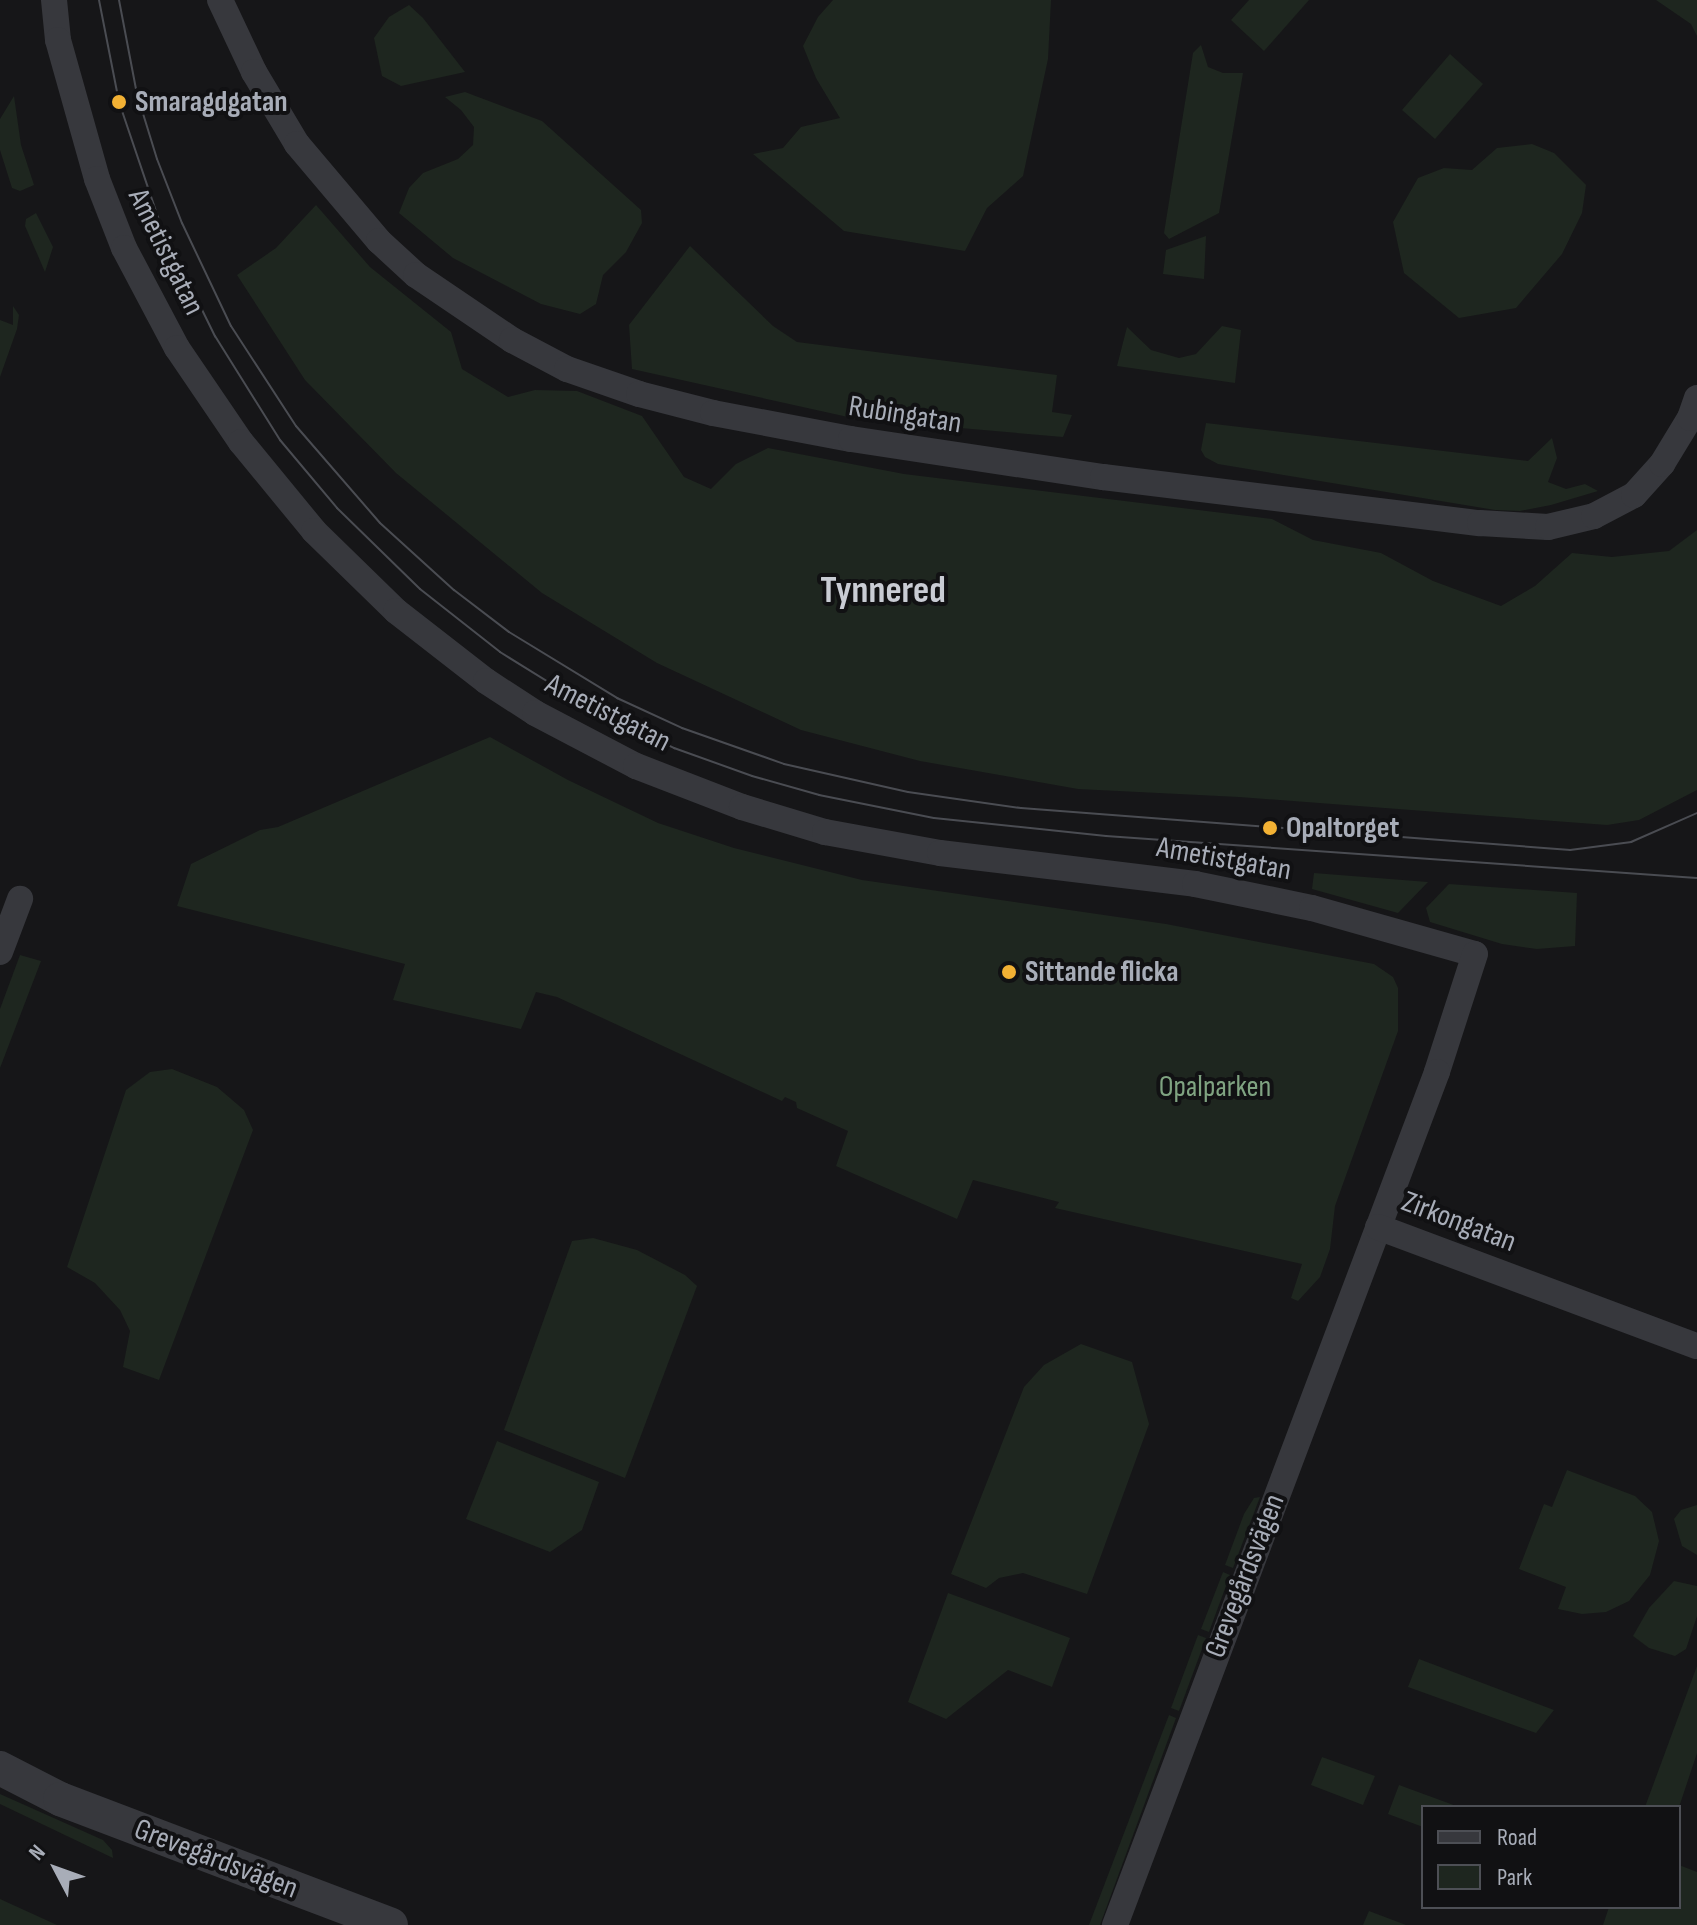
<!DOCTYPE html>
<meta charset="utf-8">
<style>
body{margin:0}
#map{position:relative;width:1697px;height:1925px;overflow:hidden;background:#161618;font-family:"Sofia Sans Condensed",sans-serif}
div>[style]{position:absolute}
.green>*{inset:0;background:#1e261f}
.minor>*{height:26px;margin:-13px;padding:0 13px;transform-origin:13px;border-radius:13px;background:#37383d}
.tertiary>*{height:34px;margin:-17px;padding:0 17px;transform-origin:17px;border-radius:17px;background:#37383d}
.tram>*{height:2px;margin:-1px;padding:0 1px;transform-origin:1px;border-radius:1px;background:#4a4c52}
.dots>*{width:22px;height:22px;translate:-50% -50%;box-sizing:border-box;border:4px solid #111113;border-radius:50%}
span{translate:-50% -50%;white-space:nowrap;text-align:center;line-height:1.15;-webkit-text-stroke:8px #111113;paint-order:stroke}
.poi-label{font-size:30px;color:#a8adb8;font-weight:700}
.left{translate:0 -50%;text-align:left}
.street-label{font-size:30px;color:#a8adb8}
.park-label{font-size:30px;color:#7fa381}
.district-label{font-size:38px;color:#c9ccd4;font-weight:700}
.legend{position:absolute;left:1421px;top:1805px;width:260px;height:104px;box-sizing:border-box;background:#111113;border:2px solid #4d4f55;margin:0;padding:10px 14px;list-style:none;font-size:24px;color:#a8adb8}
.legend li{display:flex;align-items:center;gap:16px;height:40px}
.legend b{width:40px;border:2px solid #4d4f55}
.north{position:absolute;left:16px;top:1829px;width:80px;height:80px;-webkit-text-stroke:6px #111113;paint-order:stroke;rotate:311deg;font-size:22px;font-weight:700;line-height:32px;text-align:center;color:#a8adb8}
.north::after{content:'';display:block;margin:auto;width:28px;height:36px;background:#a8adb8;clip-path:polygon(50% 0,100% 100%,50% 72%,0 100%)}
</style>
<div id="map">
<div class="green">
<div style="clip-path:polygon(833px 0,1051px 0,1048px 59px,1023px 176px,987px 208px,965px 251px,844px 231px,753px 154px,783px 148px,801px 127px,840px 118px,816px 78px,803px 46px,818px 17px)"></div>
<div style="clip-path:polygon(1249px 0,1309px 0,1264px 51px,1231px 20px)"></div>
<div style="clip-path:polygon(1656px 0,1697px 0,1697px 36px,1691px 24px)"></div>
<div style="clip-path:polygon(409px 5px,423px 18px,465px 72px,401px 86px,382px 76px,374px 38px,389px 17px)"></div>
<div style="clip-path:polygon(1201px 45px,1208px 67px,1223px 73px,1243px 73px,1219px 213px,1169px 239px,1164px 233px,1193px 53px)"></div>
<div style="clip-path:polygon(1450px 54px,1483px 84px,1435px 139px,1402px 110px)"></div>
<div style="clip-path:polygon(465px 92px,542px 121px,641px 210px,642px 223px,626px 252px,603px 275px,596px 304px,580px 314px,541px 304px,453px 258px,399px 213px,409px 188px,423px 173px,458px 159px,473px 145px,474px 127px,461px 110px,445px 97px)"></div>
<div style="clip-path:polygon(14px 96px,21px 145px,34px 185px,20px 191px,12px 188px,0 150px,0 119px)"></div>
<div style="clip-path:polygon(1532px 144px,1554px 153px,1586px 185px,1582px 213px,1562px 254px,1516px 308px,1459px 318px,1404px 273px,1393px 222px,1418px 178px,1444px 168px,1472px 170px,1497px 148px)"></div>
<div style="clip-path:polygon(316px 205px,370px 267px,451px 332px,462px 369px,508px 397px,535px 390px,577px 391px,642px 416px,684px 477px,711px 489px,736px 464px,768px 448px,904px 474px,1272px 519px,1313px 540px,1381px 553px,1433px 581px,1501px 606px,1535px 586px,1572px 553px,1612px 557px,1669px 551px,1697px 530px,1697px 790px,1639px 820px,1607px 825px,1239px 797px,1078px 789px,920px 761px,801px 730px,657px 663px,542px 593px,396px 473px,305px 380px,237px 275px,276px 248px)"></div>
<div style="clip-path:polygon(36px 213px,53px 247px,45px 272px,25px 226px,26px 219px)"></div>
<div style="clip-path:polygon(1206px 236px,1204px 279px,1163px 274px,1166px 250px)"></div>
<div style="clip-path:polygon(690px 246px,773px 326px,797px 342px,1057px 375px,1052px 412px,1072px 415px,1063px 437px,857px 419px,632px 369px,629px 325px)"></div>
<div style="clip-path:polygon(13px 306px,19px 315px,17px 329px,0 377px,0 320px,13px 325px)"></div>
<div style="clip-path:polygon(1222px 326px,1241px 330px,1235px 383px,1117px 366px,1127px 327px,1151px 350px,1179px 358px,1196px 354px)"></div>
<div style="clip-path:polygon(1206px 423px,1528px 461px,1552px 438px,1557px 458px,1548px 482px,1566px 489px,1585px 484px,1598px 491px,1551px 505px,1520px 511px,1495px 510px,1218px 464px,1205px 457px,1201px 450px)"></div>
<div style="clip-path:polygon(490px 737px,568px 780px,658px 823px,734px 848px,862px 880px,1166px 924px,1374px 964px,1393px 977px,1398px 988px,1398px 1031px,1335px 1206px,1330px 1249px,1320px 1277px,1298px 1301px,1291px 1298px,1302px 1264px,1055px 1208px,1059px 1202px,973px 1180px,957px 1219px,836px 1166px,848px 1131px,797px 1108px,796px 1102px,785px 1097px,782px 1101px,557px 997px,536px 992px,521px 1029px,393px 1000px,405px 964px,177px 906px,191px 864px,260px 830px,278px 827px)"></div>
<div style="clip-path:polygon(1314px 873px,1428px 882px,1398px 913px,1312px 889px)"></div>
<div style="clip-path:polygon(1449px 884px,1577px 893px,1575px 946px,1537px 949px,1502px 944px,1430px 922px,1426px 908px)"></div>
<div style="clip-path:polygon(20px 955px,41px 961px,0 1068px,0 1009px)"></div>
<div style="clip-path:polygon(172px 1069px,217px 1087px,244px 1110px,253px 1130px,159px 1380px,123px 1367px,130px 1331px,120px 1310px,95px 1283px,67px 1267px,126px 1090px,150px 1072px)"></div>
<div style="clip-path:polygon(593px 1238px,637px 1250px,685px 1275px,697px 1286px,625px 1478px,504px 1430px,572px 1241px)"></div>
<div style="clip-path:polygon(1081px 1344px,1132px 1362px,1149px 1424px,1087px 1594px,1023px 1573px,999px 1578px,986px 1588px,951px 1574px,1024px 1387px,1044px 1365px)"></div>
<div style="clip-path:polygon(497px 1441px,599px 1482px,582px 1530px,550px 1552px,466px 1519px)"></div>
<div style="clip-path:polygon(1567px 1470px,1635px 1496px,1652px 1512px,1659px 1541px,1650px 1575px,1629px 1601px,1606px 1612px,1582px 1614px,1558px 1609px,1566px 1587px,1519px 1569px,1544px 1504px,1552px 1507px)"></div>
<div style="clip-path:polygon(1260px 1497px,1233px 1568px,1225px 1565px,1244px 1514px,1254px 1498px)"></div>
<div style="clip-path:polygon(1697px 1505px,1697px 1555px,1682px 1546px,1674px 1519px,1681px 1510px)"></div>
<div style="clip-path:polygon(1223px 1572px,1230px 1575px,1209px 1632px,1201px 1629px)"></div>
<div style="clip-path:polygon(1674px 1581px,1697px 1586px,1697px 1616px,1686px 1649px,1675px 1656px,1649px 1648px,1633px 1636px,1649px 1608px)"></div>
<div style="clip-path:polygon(948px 1593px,1070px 1638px,1052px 1687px,1008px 1670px,946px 1719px,908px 1702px)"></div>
<div style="clip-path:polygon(1198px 1635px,1206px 1638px,1179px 1711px,1171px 1708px)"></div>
<div style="clip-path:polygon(1419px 1659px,1554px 1710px,1536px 1733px,1408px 1687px)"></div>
<div style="clip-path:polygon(1697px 1666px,1697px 1753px,1679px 1807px,1645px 1807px)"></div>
<div style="clip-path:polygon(1169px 1715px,1176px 1718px,1100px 1925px,1089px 1925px)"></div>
<div style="clip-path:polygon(1322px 1757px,1375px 1776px,1363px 1805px,1311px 1785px)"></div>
<div style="clip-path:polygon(1399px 1785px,1459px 1807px,1423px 1807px,1423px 1827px,1388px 1814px)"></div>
<div style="clip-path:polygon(0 1794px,103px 1840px,112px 1850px,113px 1858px,0 1804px)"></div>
<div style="clip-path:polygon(1679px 1865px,1697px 1872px,1697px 1925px,1603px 1925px,1609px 1907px,1679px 1907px)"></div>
<div style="clip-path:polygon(0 1899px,57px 1925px,0 1925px)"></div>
<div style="clip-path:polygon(1369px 1911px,1406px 1925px,1363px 1925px)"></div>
</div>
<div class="minor">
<div style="left:54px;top:0;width:40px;rotate:84.3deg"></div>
<div style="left:58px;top:40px;width:144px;rotate:74.3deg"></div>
<div style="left:97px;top:179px;width:74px;rotate:68.6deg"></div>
<div style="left:124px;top:248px;width:113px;rotate:62.1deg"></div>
<div style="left:177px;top:348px;width:114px;rotate:55.8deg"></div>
<div style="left:241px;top:442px;width:115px;rotate:50.6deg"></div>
<div style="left:314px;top:531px;width:115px;rotate:44.3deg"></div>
<div style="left:396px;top:611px;width:114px;rotate:37.9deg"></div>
<div style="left:486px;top:681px;width:59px;rotate:33.1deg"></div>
<div style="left:535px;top:713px;width:114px;rotate:27.7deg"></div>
<div style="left:636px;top:766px;width:114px;rotate:21.1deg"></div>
<div style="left:742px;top:807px;width:87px;rotate:16.8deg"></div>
<div style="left:825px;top:832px;width:117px;rotate:10.3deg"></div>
<div style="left:940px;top:853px;width:257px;rotate:6.9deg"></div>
<div style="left:1195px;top:884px;width:119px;rotate:11.6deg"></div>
<div style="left:1312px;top:908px;width:169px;rotate:15.8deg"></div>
<div style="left:1475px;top:954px;width:124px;rotate:107.9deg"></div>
<div style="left:1437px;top:1072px;width:912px;rotate:110.68deg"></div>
<div style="left:220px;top:0;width:80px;rotate:64.7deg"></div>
<div style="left:254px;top:72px;width:84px;rotate:59.2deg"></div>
<div style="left:297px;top:144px;width:127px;rotate:49.8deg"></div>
<div style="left:379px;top:241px;width:50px;rotate:42.6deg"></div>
<div style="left:416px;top:275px;width:116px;rotate:34.1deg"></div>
<div style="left:512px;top:340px;width:62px;rotate:27.8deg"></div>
<div style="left:567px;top:369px;width:76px;rotate:19.1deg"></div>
<div style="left:639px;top:394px;width:76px;rotate:14.4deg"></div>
<div style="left:713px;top:413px;width:140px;rotate:10.7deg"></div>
<div style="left:851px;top:439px;width:255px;rotate:8.6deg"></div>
<div style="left:1103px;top:477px;width:380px;rotate:7deg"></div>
<div style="left:1480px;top:523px;width:68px;rotate:3.4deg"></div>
<div style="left:1548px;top:527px;width:47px;rotate:-13.4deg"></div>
<div style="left:1594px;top:516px;width:45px;rotate:-27.7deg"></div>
<div style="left:1634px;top:495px;width:42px;rotate:-47.9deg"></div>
<div style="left:1662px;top:464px;width:54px;rotate:-58.7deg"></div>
<div style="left:1690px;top:418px;width:21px;rotate:-71deg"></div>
<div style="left:0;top:952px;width:57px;rotate:-69.3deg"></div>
<div style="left:1378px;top:1227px;width:340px;rotate:20.5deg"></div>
</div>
<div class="tertiary">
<div style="left:0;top:1768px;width:68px;rotate:27.3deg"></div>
<div style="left:60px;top:1799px;width:354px;rotate:20.8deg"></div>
</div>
<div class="tram">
<div style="left:99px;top:0;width:104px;rotate:78.9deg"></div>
<div style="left:119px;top:102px;width:131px;rotate:71.3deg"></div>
<div style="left:161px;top:226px;width:123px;rotate:63.9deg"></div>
<div style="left:215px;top:336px;width:123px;rotate:58deg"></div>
<div style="left:280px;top:440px;width:89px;rotate:50deg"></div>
<div style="left:337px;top:508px;width:116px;rotate:44.3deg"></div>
<div style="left:420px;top:589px;width:102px;rotate:38.2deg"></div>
<div style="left:500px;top:652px;width:102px;rotate:31.8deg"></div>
<div style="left:587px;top:706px;width:97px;rotate:25.8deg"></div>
<div style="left:674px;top:748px;width:83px;rotate:19.7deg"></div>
<div style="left:752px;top:776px;width:70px;rotate:15.8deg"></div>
<div style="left:819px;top:795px;width:117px;rotate:11.3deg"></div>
<div style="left:934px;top:818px;width:173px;rotate:6deg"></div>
<div style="left:1106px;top:836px;width:592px;rotate:4.06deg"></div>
<div style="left:119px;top:0;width:96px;rotate:79.2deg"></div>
<div style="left:137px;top:94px;width:68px;rotate:72.9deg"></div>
<div style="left:157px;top:159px;width:69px;rotate:68.7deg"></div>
<div style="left:182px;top:223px;width:114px;rotate:64.6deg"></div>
<div style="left:231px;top:326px;width:119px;rotate:57deg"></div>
<div style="left:296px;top:426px;width:128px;rotate:49.1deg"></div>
<div style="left:380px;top:523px;width:100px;rotate:42.2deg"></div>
<div style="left:454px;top:590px;width:69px;rotate:37.4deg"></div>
<div style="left:509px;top:632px;width:127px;rotate:31.4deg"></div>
<div style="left:617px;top:698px;width:72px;rotate:24.8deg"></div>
<div style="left:682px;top:728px;width:108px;rotate:19.4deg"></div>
<div style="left:784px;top:764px;width:127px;rotate:12.7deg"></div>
<div style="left:908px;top:792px;width:114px;rotate:8.1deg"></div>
<div style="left:1021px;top:808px;width:551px;rotate:4.37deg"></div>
<div style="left:1570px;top:850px;width:62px;rotate:-7.5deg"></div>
<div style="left:1631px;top:842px;width:72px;rotate:-23.7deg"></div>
</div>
<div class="dots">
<div style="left:119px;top:102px;background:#f2b134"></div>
<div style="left:1270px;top:828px;background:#f2b134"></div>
<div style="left:1009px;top:972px;background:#f2b134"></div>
</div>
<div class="poi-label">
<span class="left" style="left:135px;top:102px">Smaragdgatan</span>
<span class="left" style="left:1286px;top:828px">Opaltorget</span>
<span class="left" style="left:1025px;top:972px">Sittande flicka</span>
</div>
<div class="street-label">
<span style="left:166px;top:252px;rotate:64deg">Ametistgatan</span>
<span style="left:905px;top:415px;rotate:9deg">Rubingatan</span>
<span style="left:608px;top:713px;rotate:27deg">Ametistgatan</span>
<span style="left:1224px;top:859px;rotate:10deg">Ametistgatan</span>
<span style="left:1459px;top:1222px;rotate:21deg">Zirkongatan</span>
<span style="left:1245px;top:1576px;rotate:-69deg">Grevegårdsvägen</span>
<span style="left:216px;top:1859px;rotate:21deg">Grevegårdsvägen</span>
</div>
<div class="park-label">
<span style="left:1215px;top:1087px">Opalparken</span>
</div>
<div class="district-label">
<span style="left:883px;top:591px">Tynnered</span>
</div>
<ul class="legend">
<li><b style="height:10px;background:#37383d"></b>Road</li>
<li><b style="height:22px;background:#1e261f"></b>Park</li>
</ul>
<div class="north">N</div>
</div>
